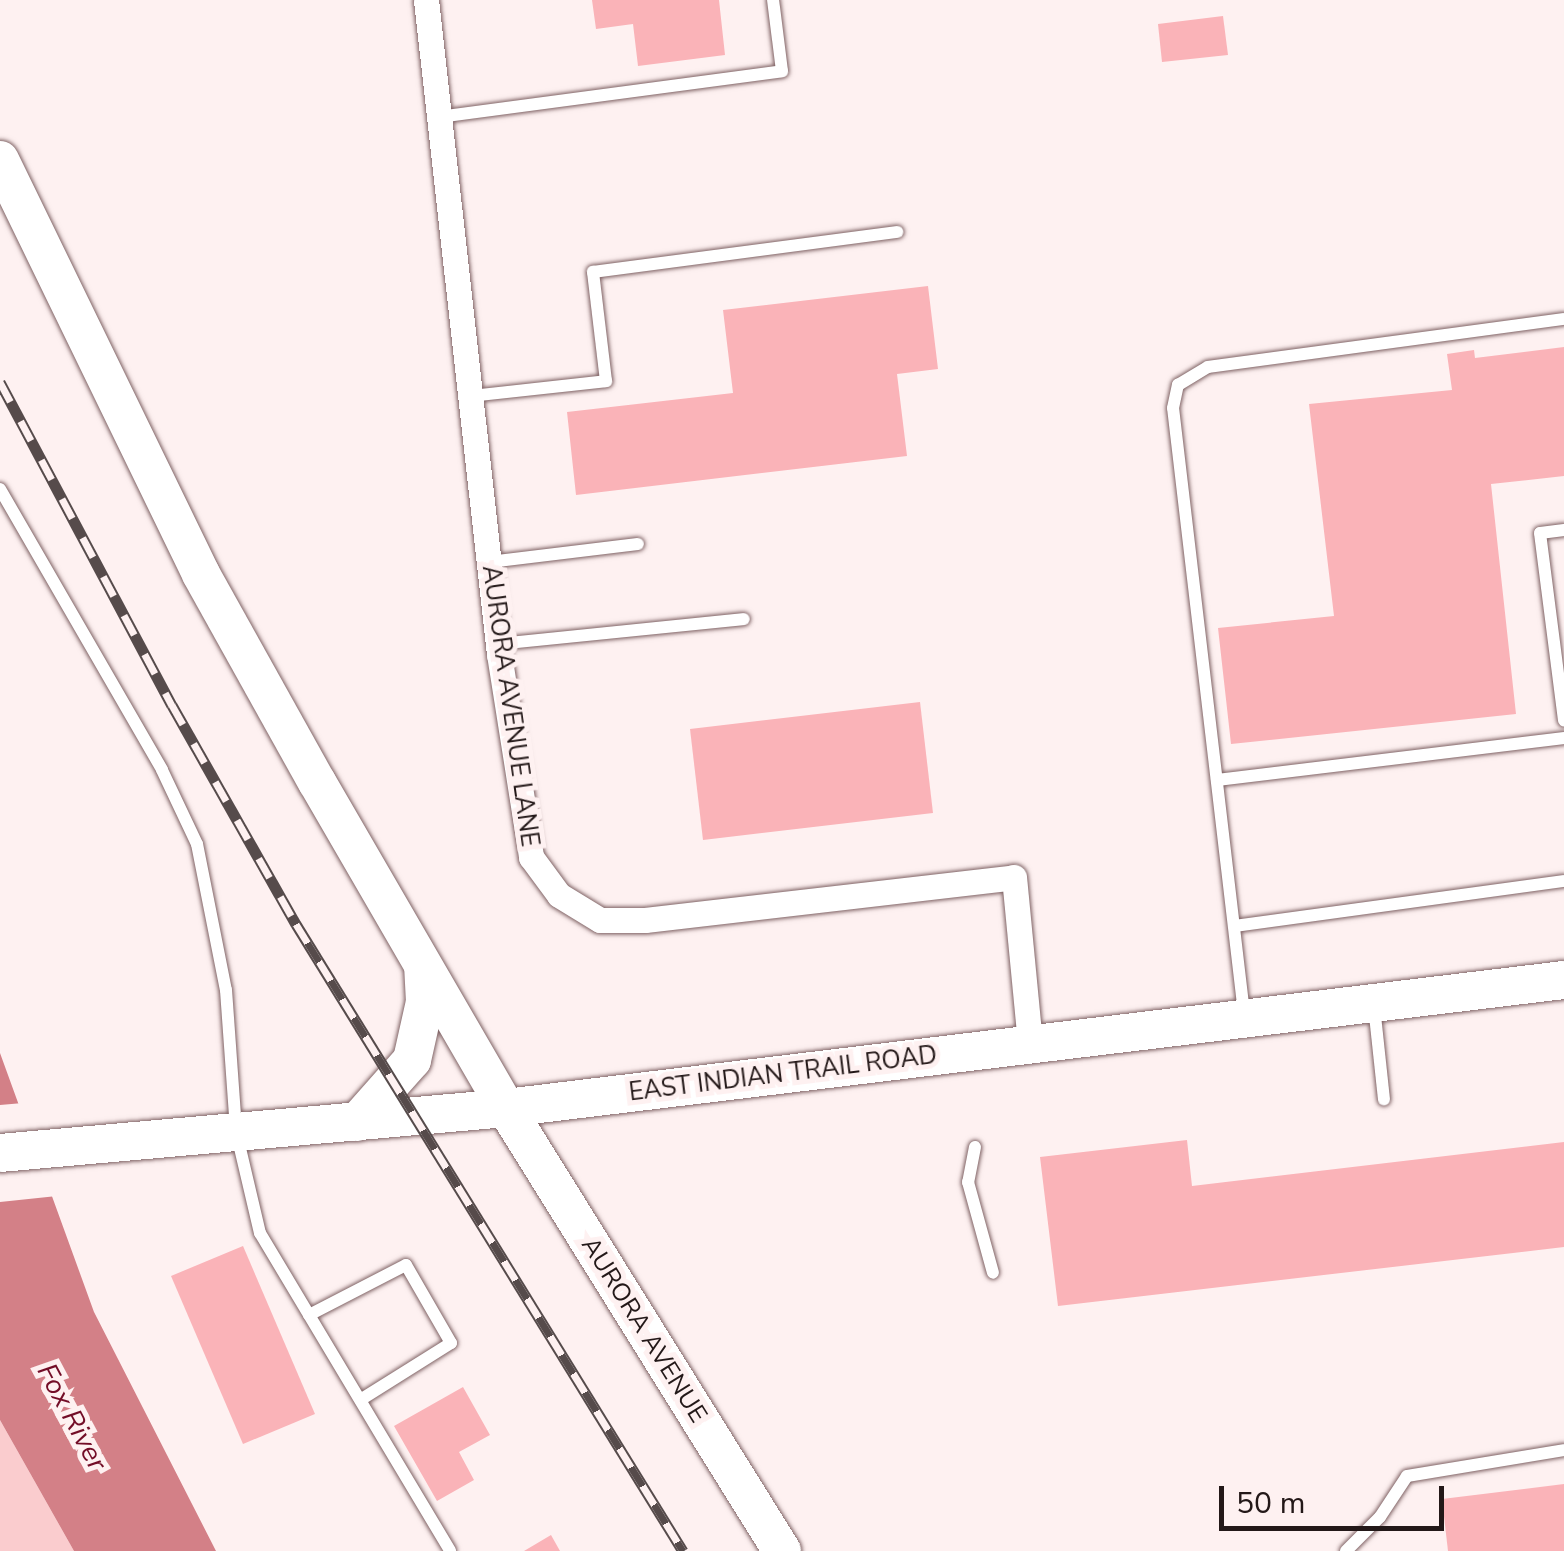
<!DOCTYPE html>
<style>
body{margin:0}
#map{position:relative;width:1564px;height:1551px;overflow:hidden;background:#fef1f1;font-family:"Nunito Sans",sans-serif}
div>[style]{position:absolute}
.green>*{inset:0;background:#faccce}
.water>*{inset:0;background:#d38087}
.pier>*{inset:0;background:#fef1f1}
.building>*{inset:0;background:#fab3b8}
.roads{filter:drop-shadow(0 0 2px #7f6264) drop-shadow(0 0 2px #7f6264)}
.lane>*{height:12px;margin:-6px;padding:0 6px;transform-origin:6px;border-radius:6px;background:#fff}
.street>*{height:25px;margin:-12.5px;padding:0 12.5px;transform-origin:12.5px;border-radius:12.5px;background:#fff}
.secondary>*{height:38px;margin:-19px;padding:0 19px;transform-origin:19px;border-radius:19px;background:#fff}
.rail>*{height:11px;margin-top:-5.5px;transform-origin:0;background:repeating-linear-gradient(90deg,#fef1f1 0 22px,#564b4b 0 44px);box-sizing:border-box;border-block:2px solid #564b4b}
span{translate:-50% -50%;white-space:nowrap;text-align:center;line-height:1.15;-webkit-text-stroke:10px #fef1f1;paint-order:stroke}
.street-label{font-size:25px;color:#231818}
.water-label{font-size:28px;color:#730d27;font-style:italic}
.scale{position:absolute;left:1219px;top:1486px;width:225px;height:45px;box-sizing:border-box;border:5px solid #231818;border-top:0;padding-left:12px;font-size:30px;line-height:35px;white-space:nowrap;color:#231818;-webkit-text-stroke:8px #fef1f1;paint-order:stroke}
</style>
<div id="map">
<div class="green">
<div style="clip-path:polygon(0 1420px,74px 1551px,0 1551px)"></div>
</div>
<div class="water">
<div style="clip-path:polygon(0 1053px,94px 1312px,216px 1551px,74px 1551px,0 1420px)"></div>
</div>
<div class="pier">
<div style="clip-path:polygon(23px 1103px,57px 1196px,0 1202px,0 1105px)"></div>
</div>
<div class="building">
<div style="clip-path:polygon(592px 0,719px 0,725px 55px,638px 66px,633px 24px,596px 29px)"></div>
<div style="clip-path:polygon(1223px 16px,1228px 55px,1162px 62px,1158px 24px)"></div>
<div style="clip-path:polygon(928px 286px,938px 369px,897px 374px,907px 456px,576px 495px,567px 412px,733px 393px,723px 310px)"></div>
<div style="clip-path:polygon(1564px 347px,1564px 476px,1491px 484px,1516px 714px,1231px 744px,1218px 628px,1334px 616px,1309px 404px,1452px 390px,1447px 354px,1474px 350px,1475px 358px)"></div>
<div style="clip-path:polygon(920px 702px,933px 813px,703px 840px,690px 729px)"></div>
<div style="clip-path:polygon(1187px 1140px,1192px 1186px,1564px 1142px,1564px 1247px,1058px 1306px,1040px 1157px)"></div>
<div style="clip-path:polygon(243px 1246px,315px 1414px,243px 1444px,171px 1276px)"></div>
<div style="clip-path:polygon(463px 1387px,490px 1435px,459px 1452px,474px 1480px,437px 1501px,394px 1426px)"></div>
<div style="clip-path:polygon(1564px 1484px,1564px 1551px,1448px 1551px,1442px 1499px)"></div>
<div style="clip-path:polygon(551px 1535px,560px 1551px,524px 1551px)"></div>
</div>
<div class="roads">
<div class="lane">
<div style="left:439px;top:117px;width:346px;rotate:-7.6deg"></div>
<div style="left:782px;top:71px;width:72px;rotate:-97.2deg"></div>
<div style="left:471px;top:396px;width:136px;rotate:-6.3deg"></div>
<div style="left:606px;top:381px;width:110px;rotate:-96.8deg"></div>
<div style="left:593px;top:272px;width:307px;rotate:-7.5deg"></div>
<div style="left:0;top:489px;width:324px;rotate:60deg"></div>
<div style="left:162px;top:770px;width:82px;rotate:64.7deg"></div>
<div style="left:197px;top:844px;width:149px;rotate:78.8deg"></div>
<div style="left:226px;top:990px;width:141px;rotate:85.9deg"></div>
<div style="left:236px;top:1131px;width:105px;rotate:76.8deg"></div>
<div style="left:260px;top:1233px;width:370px;rotate:59.1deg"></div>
<div style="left:1564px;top:530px;width:24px;rotate:173deg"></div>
<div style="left:1540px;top:533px;width:189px;rotate:82.7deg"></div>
<div style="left:489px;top:562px;width:150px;rotate:-6.9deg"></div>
<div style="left:498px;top:644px;width:247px;rotate:-5.8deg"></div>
<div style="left:1217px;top:780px;width:350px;rotate:-6.9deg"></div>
<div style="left:1235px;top:926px;width:332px;rotate:-7.8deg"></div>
<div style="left:1374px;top:1006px;width:94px;rotate:83.9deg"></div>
<div style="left:1244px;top:1013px;width:609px;rotate:-96.69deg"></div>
<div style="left:1173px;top:408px;width:24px;rotate:-78deg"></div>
<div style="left:1178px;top:385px;width:35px;rotate:-31deg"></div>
<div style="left:1208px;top:367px;width:359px;rotate:-7.7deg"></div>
<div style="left:975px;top:1147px;width:36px;rotate:101deg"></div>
<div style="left:968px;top:1182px;width:94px;rotate:74.6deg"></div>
<div style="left:309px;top:1315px;width:109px;rotate:-27.3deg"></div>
<div style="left:406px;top:1265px;width:90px;rotate:60deg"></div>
<div style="left:451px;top:1343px;width:107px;rotate:147.9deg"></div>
<div style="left:1346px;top:1551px;width:48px;rotate:-45deg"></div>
<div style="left:1380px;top:1517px;width:49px;rotate:-56.6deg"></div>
<div style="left:1407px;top:1476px;width:159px;rotate:-9.4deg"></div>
</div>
<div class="street">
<div style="left:426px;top:0;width:658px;rotate:83.63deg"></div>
<div style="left:499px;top:654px;width:206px;rotate:81deg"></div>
<div style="left:531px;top:857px;width:47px;rotate:53.6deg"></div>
<div style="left:559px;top:895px;width:48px;rotate:31.4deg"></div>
<div style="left:600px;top:920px;width:45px"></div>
<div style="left:645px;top:920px;width:371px;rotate:-6.6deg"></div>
<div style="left:1014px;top:877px;width:168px;rotate:84.5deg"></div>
</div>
<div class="secondary">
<div style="left:0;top:160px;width:460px;rotate:64.1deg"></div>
<div style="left:201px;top:574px;width:238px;rotate:60.9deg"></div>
<div style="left:317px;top:782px;width:377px;rotate:59.9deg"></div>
<div style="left:506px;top:1108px;width:522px;rotate:58.08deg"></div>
<div style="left:357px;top:1122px;width:83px;rotate:-48.4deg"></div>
<div style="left:412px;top:1060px;width:59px;rotate:-77.4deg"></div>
<div style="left:425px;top:1002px;width:34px;rotate:-93deg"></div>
<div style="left:0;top:1153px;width:508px;rotate:-5.08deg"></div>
<div style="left:506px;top:1108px;width:1066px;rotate:-6.9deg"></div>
</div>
</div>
<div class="rail">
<div style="left:0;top:382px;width:366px;rotate:62deg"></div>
<div style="left:172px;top:705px;width:252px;rotate:60.5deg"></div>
<div style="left:296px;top:924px;width:737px;rotate:58.32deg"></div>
</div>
<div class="street-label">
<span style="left:510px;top:706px;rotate:82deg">AURORA AVENUE LANE</span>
<span style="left:783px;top:1074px;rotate:-7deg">EAST INDIAN TRAIL ROAD</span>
<span style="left:644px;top:1330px;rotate:58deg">AURORA AVENUE</span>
</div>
<div class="water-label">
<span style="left:72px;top:1417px;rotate:62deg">Fox River</span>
</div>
<div class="scale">50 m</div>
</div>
